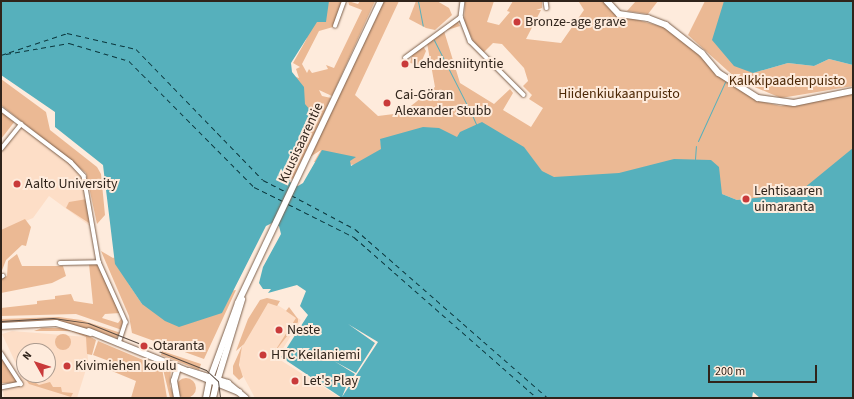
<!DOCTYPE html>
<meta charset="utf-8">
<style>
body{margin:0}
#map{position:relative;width:854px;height:399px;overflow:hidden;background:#feebdc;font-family:"Source Sans 3",sans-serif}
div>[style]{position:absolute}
.built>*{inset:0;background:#fddec7}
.green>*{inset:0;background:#ebb994}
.round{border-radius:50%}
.water>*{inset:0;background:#56b0bc}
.pier>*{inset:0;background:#feebdc}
.stream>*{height:1px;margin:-0.5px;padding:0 0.5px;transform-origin:0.5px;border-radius:0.5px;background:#56b0bc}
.ferry>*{height:1px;margin-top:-0.5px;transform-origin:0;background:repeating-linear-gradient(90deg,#0b373d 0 5px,transparent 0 9px)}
.roads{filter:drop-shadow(0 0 1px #7c604c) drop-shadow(0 0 1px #7c604c)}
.street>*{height:3.5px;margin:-1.75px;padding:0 1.75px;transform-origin:1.75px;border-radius:1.75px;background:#fff}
.secondary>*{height:5.5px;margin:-2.75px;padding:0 2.75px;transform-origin:2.75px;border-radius:2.75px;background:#fff}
.primary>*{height:6px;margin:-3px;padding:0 3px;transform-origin:3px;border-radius:3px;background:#fff}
.tram>*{height:1px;margin:-0.5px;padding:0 0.5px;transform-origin:0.5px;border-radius:0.5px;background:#5a4c42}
.dots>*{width:11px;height:11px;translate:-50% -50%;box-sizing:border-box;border:2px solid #feebdc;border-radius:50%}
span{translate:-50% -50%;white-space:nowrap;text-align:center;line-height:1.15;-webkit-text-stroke:4px #feebdc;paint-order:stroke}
.poi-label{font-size:14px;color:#30241b}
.left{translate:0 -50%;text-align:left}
.park-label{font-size:14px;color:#4c2705}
.street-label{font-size:14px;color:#30241b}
.frame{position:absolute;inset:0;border:2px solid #30241b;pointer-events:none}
.north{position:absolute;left:16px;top:343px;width:40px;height:40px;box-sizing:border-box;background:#feebdc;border:1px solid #ac9b8f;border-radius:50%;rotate:309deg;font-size:11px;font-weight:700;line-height:16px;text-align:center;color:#30241b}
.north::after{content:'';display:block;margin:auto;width:14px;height:18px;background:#c93a3a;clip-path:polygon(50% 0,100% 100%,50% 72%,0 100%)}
.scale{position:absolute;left:708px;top:365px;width:109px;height:18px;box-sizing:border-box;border:2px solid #30241b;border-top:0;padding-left:5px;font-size:12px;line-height:14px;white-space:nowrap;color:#30241b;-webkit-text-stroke:3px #feebdc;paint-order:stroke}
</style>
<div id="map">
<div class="built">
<div style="clip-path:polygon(21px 124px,71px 162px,86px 180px,94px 229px,49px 196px,33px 218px,1px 231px,1px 149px)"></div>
<div style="clip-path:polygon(268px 299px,301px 320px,277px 358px,341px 398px,255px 398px,240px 370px,239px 354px,243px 344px,241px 342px)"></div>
<div style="clip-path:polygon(evenodd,12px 331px,87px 337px,88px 363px,77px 398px,4px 398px,3px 391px,20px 385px,20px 372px,2px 334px,12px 331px,24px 351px,48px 351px,48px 375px,24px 375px,24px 351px)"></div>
</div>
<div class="green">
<div style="clip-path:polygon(318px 1px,342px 1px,333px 27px,319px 31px,302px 64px,307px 73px,309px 69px,312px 73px,328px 69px,326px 65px,334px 68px,362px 10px,349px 5px,348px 1px,358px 4px,360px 1px,375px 1px,332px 96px,319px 90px,322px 96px,331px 98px,293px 179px,290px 178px,309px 138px,312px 119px,281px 72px,299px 78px,296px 69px,300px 67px,293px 63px,306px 40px)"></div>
<div style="clip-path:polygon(384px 1px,399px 1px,355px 95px,378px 116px,402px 113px,435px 87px,427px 43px,457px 21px,460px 26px,444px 31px,460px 83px,494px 104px,510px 89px,513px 93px,503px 110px,531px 127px,543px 108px,529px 99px,532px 95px,523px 86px,528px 81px,524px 68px,502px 44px,493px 43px,483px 53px,476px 47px,464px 22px,465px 1px,494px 1px,487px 22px,499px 25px,510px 12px,507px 11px,513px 1px,542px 1px,542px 8px,536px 10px,541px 10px,526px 39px,561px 43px,584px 10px,579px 2px,575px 1px,605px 1px,616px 14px,667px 28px,700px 54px,722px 78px,759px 101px,781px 106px,853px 92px,853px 161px,809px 194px,737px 200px,722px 194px,567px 182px,456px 144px,380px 139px,382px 149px,356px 165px,314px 162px,321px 150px,310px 157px)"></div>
<div style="clip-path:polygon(416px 1px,437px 1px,449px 8px,452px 15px,435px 30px,426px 28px,409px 19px)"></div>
<div style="clip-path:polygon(636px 1px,658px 1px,648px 14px,627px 11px)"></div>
<div style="clip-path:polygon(705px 1px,735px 1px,753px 73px,788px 63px,814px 66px,829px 59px,853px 65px,853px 86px,781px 98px,738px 80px,688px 35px)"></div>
<div style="clip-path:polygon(423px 46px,426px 51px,420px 65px,410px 63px,412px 55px)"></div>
<div style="clip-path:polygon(1px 79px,46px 112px,50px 130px,97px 167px,101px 174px,105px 215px,97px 224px,86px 173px,1px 105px)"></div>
<div style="clip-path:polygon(1px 110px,15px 121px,1px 139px)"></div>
<div style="clip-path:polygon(87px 199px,90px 222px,89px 223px,66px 208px,69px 202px)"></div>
<div style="clip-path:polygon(25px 219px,31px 227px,26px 246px,22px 245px,6px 260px,1px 273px,1px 230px)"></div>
<div style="clip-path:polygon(101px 251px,113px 258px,123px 254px,128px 283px,142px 304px,236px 290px,204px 359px,132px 333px,129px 316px)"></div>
<div style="clip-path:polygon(17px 254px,22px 266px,63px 266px,66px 276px,52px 283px,1px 293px,1px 278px,7px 276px,8px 261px)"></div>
<div style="clip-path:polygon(89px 264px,97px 264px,120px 313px,105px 314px,102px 318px,118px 323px,122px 318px,122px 330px,76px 314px,1px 316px,1px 308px,37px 304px,37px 301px,55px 299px,55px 296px,71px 294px,74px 301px,93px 304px)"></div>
<div style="clip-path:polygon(267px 298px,280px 301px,277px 306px,268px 303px,244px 344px,236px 351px,248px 319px,260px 300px)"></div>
<div style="clip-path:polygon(289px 307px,298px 319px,298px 322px,273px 354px,296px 318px,286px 311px)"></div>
<div style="clip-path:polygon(59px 317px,81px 320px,121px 333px,116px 338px,56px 321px,1px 325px,1px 319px)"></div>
<div style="clip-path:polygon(42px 328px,63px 328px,87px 335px,96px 340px,92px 355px,87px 354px,86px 337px,71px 331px,34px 331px)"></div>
<div class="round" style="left:55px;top:334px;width:16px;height:16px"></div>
<div style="clip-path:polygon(98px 341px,162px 368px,167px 398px,131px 398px,136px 381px,107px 369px,109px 361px,93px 355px)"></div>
<div style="clip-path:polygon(242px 346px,239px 365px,243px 377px,239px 380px,233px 374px,233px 366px)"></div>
<div style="clip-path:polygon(162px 351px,201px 364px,199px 370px,161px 355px)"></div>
<div style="clip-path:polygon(1px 356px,17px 380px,16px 383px,1px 383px)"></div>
<div style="clip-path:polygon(162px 365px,171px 368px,170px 386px,175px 398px,170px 398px)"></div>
<div style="clip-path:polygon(21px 373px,39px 385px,50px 382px,53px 387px,61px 387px,62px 392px,73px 393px,71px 397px,29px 384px)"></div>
<div class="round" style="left:176px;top:378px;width:20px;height:20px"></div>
</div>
<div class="water">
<div style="clip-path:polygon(1px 1px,329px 1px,326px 22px,317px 22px,291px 63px,292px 72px,304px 87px,305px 104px,316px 117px,289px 176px,290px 182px,298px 186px,303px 183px,322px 150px,356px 157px,350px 161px,351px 166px,381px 149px,380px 139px,423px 127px,439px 128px,457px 137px,460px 132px,482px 122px,524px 147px,542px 171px,554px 177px,619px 173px,674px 159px,711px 160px,719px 167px,722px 194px,737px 200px,798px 193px,853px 148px,853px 398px,760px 398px,753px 392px,752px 398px,342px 398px,281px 357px,308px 315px,300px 306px,306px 291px,297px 285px,268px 293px,271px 289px,263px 289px,259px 283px,263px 267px,281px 234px,279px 226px,272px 223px,266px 226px,222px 313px,179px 327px,165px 321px,142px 304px,115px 264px,103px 165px,55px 127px,55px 112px,1px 75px)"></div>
<div style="clip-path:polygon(724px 1px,853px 1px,853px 65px,829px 59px,814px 66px,788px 63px,753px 73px,734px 66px,712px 40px)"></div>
</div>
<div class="pier">
<div style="clip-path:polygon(348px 324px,378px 342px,342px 397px,346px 387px,326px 374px,347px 386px,355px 374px,334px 361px,356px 373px,375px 343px)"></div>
</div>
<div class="stream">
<div style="left:418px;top:1px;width:25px;rotate:79deg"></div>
<div style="left:434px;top:40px;width:73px;rotate:63.1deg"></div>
<div style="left:472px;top:115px;width:10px;rotate:66deg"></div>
<div style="left:698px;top:141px;width:65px;rotate:-65.4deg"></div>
<div style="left:695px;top:159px;width:13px;rotate:-86deg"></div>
</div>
<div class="ferry">
<div style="left:6px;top:54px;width:64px;rotate:-9.9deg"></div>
<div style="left:69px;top:43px;width:63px;rotate:16.7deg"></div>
<div style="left:129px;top:61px;width:177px;rotate:45.2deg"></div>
<div style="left:254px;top:187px;width:32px;rotate:26deg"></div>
<div style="left:1px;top:55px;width:70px;rotate:-18.4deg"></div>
<div style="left:67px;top:33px;width:71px;rotate:13.1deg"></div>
<div style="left:136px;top:49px;width:182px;rotate:45.9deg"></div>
<div style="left:263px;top:180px;width:28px;rotate:27deg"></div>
<div style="left:291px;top:195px;width:72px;rotate:28deg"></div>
<div style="left:355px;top:229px;width:257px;rotate:41.2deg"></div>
<div style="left:288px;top:204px;width:74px;rotate:26.6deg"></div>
<div style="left:354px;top:237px;width:244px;rotate:41.3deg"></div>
</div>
<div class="roads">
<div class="street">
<div style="left:463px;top:1px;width:16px;rotate:97deg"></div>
<div style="left:461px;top:17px;width:26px;rotate:69deg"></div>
<div style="left:470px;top:41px;width:76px;rotate:45deg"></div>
<div style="left:546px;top:1px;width:7px;rotate:82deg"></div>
<div style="left:335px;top:26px;width:27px;rotate:-70deg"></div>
<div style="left:405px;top:58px;width:69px;rotate:-36.2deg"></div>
<div style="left:1px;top:109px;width:88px;rotate:37.1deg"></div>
<div style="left:71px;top:162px;width:19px;rotate:47deg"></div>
<div style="left:84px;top:176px;width:87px;rotate:80.1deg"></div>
<div style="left:99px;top:262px;width:66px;rotate:65.8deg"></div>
<div style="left:126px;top:322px;width:23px;rotate:108deg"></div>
<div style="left:1px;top:149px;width:32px;rotate:-51deg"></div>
<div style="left:60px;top:263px;width:39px;rotate:-1deg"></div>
<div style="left:1px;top:277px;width:2px;rotate:-27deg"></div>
<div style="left:1px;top:353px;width:37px;rotate:57deg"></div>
<div style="left:21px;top:384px;width:20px;rotate:169deg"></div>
</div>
<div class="secondary">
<div style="left:607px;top:1px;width:18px;rotate:47deg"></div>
<div style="left:619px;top:14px;width:29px;rotate:8deg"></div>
<div style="left:648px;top:18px;width:19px;rotate:21deg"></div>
<div style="left:666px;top:25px;width:46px;rotate:37.9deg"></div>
<div style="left:702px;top:53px;width:26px;rotate:50deg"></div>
<div style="left:719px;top:73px;width:46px;rotate:32.7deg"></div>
<div style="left:758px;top:98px;width:36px;rotate:8deg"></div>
<div style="left:794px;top:103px;width:60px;rotate:-11.5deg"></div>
<div style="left:1px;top:326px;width:55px;rotate:-3.1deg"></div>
<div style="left:56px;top:323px;width:36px;rotate:16deg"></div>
<div style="left:89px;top:331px;width:162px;rotate:22.1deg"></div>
<div style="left:189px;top:371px;width:41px;rotate:17.1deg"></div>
<div style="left:228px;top:383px;width:23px;rotate:40deg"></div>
<div style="left:209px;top:382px;width:84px;rotate:-69.8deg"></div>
<div style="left:238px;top:303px;width:334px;rotate:-64.7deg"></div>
<div style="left:216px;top:385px;width:89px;rotate:-73deg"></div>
<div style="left:177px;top:398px;width:17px;rotate:-100deg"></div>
<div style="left:174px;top:381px;width:14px;rotate:-73deg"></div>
</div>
<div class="primary">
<div style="left:206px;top:398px;width:16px;rotate:-79deg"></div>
<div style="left:213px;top:398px;width:13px;rotate:-77deg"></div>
</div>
</div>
<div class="tram">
<div style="left:1px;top:321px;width:52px;rotate:-3.3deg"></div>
<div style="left:53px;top:318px;width:35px;rotate:8deg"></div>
<div style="left:88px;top:323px;width:127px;rotate:21.7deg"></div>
<div style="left:206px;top:370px;width:16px;rotate:43deg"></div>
<div style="left:218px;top:381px;width:17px;rotate:83deg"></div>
</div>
<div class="dots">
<div style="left:517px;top:22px;background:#c93a3a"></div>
<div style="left:405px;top:64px;background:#c93a3a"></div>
<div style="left:387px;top:103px;background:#c93a3a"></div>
<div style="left:17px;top:184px;background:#c93a3a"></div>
<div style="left:746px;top:199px;background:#c93a3a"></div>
<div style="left:279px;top:330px;background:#c93a3a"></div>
<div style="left:144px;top:346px;background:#c93a3a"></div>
<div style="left:263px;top:355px;background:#c93a3a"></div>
<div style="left:67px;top:366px;background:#c93a3a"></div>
<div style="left:295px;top:381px;background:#c93a3a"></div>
</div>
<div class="poi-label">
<span class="left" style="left:525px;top:22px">Bronze-age grave</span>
<span class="left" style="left:413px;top:64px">Lehdesniityntie</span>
<span class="left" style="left:395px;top:103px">Cai-Göran<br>Alexander Stubb</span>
<span class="left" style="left:25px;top:184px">Aalto University</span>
<span class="left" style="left:754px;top:199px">Lehtisaaren<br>uimaranta</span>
<span class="left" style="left:287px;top:330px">Neste</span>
<span class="left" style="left:153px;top:346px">Otaranta</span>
<span class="left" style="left:271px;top:355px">HTC Keilaniemi</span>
<span class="left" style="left:75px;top:366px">Kivimiehen koulu</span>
<span class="left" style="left:303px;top:381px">Let's Play</span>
</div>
<div class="park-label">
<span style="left:787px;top:81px">Kalkkipaadenpuisto</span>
<span style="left:619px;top:94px">Hiidenkiukaanpuisto</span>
</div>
<div class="street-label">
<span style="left:301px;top:143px;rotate:-65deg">Kuusisaarentie</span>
</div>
<div class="frame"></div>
<div class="north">N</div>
<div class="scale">200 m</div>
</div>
